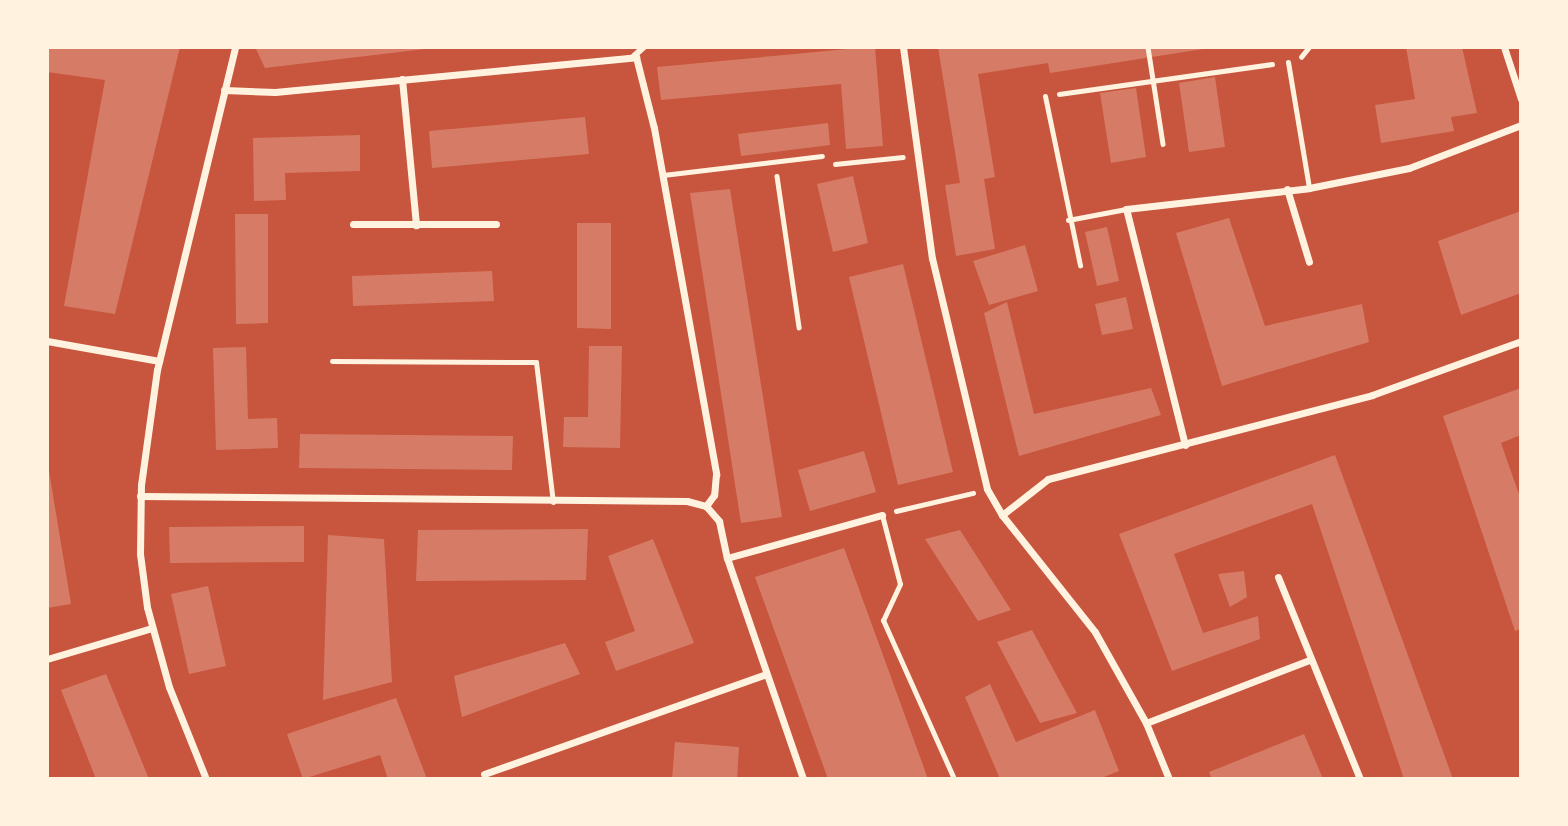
<!DOCTYPE html>
<style>
body{margin:0}
#map{position:relative;width:1568px;height:826px;overflow:hidden;background:#c8553d;font-family:"Fira Sans Condensed",sans-serif}
div>[style]{position:absolute}
.building>*{inset:0;background:#d67c66}
.path>*{height:4.5px;margin:-2.25px;padding:0 2.25px;transform-origin:2.25px;border-radius:2.25px;background:#fff3e0}
.service>*{height:5px;margin:-2.5px;padding:0 2.5px;transform-origin:2.5px;border-radius:2.5px;background:#fff3e0}
.pedestrian>*{height:6px;margin:-3px;padding:0 3px;transform-origin:3px;border-radius:3px;background:#fff3e0}
.minor>*{height:7px;margin:-3.5px;padding:0 3.5px;transform-origin:3.5px;border-radius:3.5px;background:#fff3e0}
span{translate:-50% -50%;white-space:nowrap;text-align:center;line-height:1.15;-webkit-text-stroke:7px #fff3e0;paint-order:stroke}
.frame{position:absolute;inset:0;border:49px solid #fff3e0;pointer-events:none}
</style>
<div id="map">
<div class="building">
<div style="clip-path:polygon(47px 47px,180px 47px,115px 314px,64px 306px,105px 80px,47px 72px)"></div>
<div style="clip-path:polygon(255px 47px,425px 47px,425px 49px,265px 68px)"></div>
<div style="clip-path:polygon(869px 47px,875px 47px,883px 146px,846px 149px,841px 84px,661px 100px,657px 67px)"></div>
<div style="clip-path:polygon(938px 47px,1203px 47px,1203px 49px,1050px 73px,1048px 63px,978px 74px,995px 177px,984px 179px,995px 249px,956px 256px,945px 185px,960px 183px)"></div>
<div style="clip-path:polygon(1406px 47px,1462px 47px,1477px 113px,1451px 117px,1454px 131px,1381px 143px,1375px 105px,1415px 99px)"></div>
<div style="clip-path:polygon(1215px 77px,1225px 147px,1189px 152px,1179px 83px)"></div>
<div style="clip-path:polygon(1136px 88px,1146px 157px,1111px 163px,1100px 93px)"></div>
<div style="clip-path:polygon(585px 117px,589px 154px,432px 168px,429px 131px)"></div>
<div style="clip-path:polygon(828px 123px,830px 145px,741px 156px,738px 134px)"></div>
<div style="clip-path:polygon(360px 135px,360px 171px,285px 173px,286px 200px,254px 201px,253px 138px)"></div>
<div style="clip-path:polygon(853px 176px,868px 243px,833px 252px,817px 184px)"></div>
<div style="clip-path:polygon(730px 189px,782px 517px,741px 523px,690px 193px)"></div>
<div style="clip-path:polygon(1521px 211px,1521px 293px,1461px 315px,1438px 241px)"></div>
<div style="clip-path:polygon(235px 214px,268px 214px,268px 323px,236px 324px)"></div>
<div style="clip-path:polygon(1229px 218px,1265px 326px,1362px 304px,1369px 342px,1222px 386px,1176px 233px)"></div>
<div style="clip-path:polygon(577px 223px,611px 223px,611px 329px,577px 328px)"></div>
<div style="clip-path:polygon(1107px 227px,1119px 281px,1097px 286px,1085px 232px)"></div>
<div style="clip-path:polygon(1025px 245px,1038px 291px,989px 305px,973px 261px)"></div>
<div style="clip-path:polygon(903px 264px,953px 472px,898px 485px,849px 277px)"></div>
<div style="clip-path:polygon(492px 271px,494px 301px,353px 306px,352px 276px)"></div>
<div style="clip-path:polygon(1126px 297px,1133px 329px,1102px 335px,1095px 304px)"></div>
<div style="clip-path:polygon(1007px 302px,1034px 414px,1151px 388px,1161px 415px,1019px 456px,984px 313px)"></div>
<div style="clip-path:polygon(589px 346px,622px 346px,620px 448px,563px 447px,564px 417px,588px 417px)"></div>
<div style="clip-path:polygon(246px 347px,248px 419px,277px 418px,278px 448px,216px 450px,213px 348px)"></div>
<div style="clip-path:polygon(1521px 388px,1521px 435px,1501px 443px,1521px 500px,1521px 629px,1515px 631px,1443px 416px)"></div>
<div style="clip-path:polygon(300px 434px,513px 436px,512px 470px,299px 468px)"></div>
<div style="clip-path:polygon(864px 451px,876px 492px,810px 511px,798px 470px)"></div>
<div style="clip-path:polygon(1335px 455px,1453px 779px,1404px 779px,1312px 504px,1174px 554px,1203px 633px,1258px 616px,1260px 639px,1172px 671px,1119px 534px)"></div>
<div style="clip-path:polygon(47px 459px,71px 604px,47px 608px)"></div>
<div style="clip-path:polygon(304px 526px,304px 562px,170px 563px,169px 527px)"></div>
<div style="clip-path:polygon(588px 529px,586px 580px,416px 581px,418px 530px)"></div>
<div style="clip-path:polygon(960px 530px,1011px 610px,978px 621px,925px 539px)"></div>
<div style="clip-path:polygon(328px 535px,384px 539px,392px 682px,323px 700px)"></div>
<div style="clip-path:polygon(653px 539px,694px 643px,616px 671px,605px 642px,635px 631px,608px 556px)"></div>
<div style="clip-path:polygon(844px 548px,928px 779px,828px 779px,755px 577px)"></div>
<div style="clip-path:polygon(1244px 571px,1247px 597px,1230px 607px,1218px 574px)"></div>
<div style="clip-path:polygon(208px 586px,226px 666px,189px 674px,171px 594px)"></div>
<div style="clip-path:polygon(1032px 630px,1077px 713px,1040px 723px,997px 642px)"></div>
<div style="clip-path:polygon(565px 643px,580px 674px,462px 717px,454px 676px)"></div>
<div style="clip-path:polygon(106px 674px,149px 779px,96px 779px,61px 690px)"></div>
<div style="clip-path:polygon(990px 684px,1016px 742px,1095px 710px,1119px 771px,1099px 779px,1000px 779px,965px 697px)"></div>
<div style="clip-path:polygon(396px 698px,427px 779px,388px 779px,380px 755px,303px 779px,287px 734px)"></div>
<div style="clip-path:polygon(1304px 734px,1323px 779px,1212px 779px,1209px 772px)"></div>
<div style="clip-path:polygon(675px 742px,739px 747px,737px 779px,672px 779px)"></div>
</div>
<div class="path">
<div style="left:1148px;top:47px;width:98px;rotate:81.2deg"></div>
<div style="left:1301px;top:57px;width:13px;rotate:-51deg"></div>
<div style="left:1059px;top:94px;width:215px;rotate:-8deg"></div>
<div style="left:835px;top:164px;width:68px;rotate:-5.9deg"></div>
<div style="left:777px;top:176px;width:153px;rotate:81.7deg"></div>
<div style="left:896px;top:511px;width:79px;rotate:-13.2deg"></div>
</div>
<div class="service">
<div style="left:1288px;top:62px;width:128px;rotate:80.5deg"></div>
<div style="left:1045px;top:96px;width:173px;rotate:78.3deg"></div>
<div style="left:663px;top:175px;width:160px;rotate:-6.8deg"></div>
<div style="left:1068px;top:220px;width:59px;rotate:-10.7deg"></div>
<div style="left:332px;top:361px;width:204px;rotate:0.3deg"></div>
<div style="left:536px;top:362px;width:141px;rotate:83.1deg"></div>
<div style="left:882px;top:515px;width:71px;rotate:75.4deg"></div>
<div style="left:900px;top:584px;width:40px;rotate:115deg"></div>
<div style="left:883px;top:620px;width:174px;rotate:65.9deg"></div>
</div>
<div class="pedestrian">
<div style="left:634px;top:56px;width:13px;rotate:-42deg"></div>
</div>
<div class="minor">
<div style="left:903px;top:47px;width:213px;rotate:82.2deg"></div>
<div style="left:932px;top:258px;width:237px;rotate:76.6deg"></div>
<div style="left:987px;top:489px;width:30px;rotate:60deg"></div>
<div style="left:1002px;top:515px;width:149px;rotate:51.5deg"></div>
<div style="left:1095px;top:632px;width:104px;rotate:60.7deg"></div>
<div style="left:1146px;top:723px;width:61px;rotate:67.7deg"></div>
<div style="left:1504px;top:47px;width:55px;rotate:71.9deg"></div>
<div style="left:402px;top:79px;width:147px;rotate:84.5deg"></div>
<div style="left:224px;top:90px;width:51px;rotate:2.2deg"></div>
<div style="left:275px;top:92px;width:363px;rotate:-5.5deg"></div>
<div style="left:636px;top:57px;width:73px;rotate:75.8deg"></div>
<div style="left:654px;top:128px;width:352px;rotate:79.8deg"></div>
<div style="left:716px;top:474px;width:21px;rotate:95deg"></div>
<div style="left:714px;top:495px;width:14px;rotate:126deg"></div>
<div style="left:1287px;top:189px;width:76px;rotate:73.2deg"></div>
<div style="left:353px;top:224px;width:143px"></div>
<div style="left:47px;top:341px;width:114px;rotate:10.1deg"></div>
<div style="left:1185px;top:445px;width:243px;rotate:-104deg"></div>
<div style="left:1126px;top:209px;width:184px;rotate:-6.5deg"></div>
<div style="left:1309px;top:188px;width:102px;rotate:-11.3deg"></div>
<div style="left:1409px;top:168px;width:120px;rotate:-21deg"></div>
<div style="left:140px;top:496px;width:547px;rotate:0.52deg"></div>
<div style="left:687px;top:501px;width:20px;rotate:15deg"></div>
<div style="left:706px;top:506px;width:20px;rotate:49deg"></div>
<div style="left:719px;top:521px;width:38px;rotate:78deg"></div>
<div style="left:727px;top:558px;width:234px;rotate:71deg"></div>
<div style="left:1002px;top:515px;width:58px;rotate:-38deg"></div>
<div style="left:1048px;top:479px;width:335px;rotate:-14.5deg"></div>
<div style="left:1372px;top:395px;width:158px;rotate:-19.9deg"></div>
<div style="left:727px;top:558px;width:161px;rotate:-15.5deg"></div>
<div style="left:1278px;top:577px;width:218px;rotate:67.9deg"></div>
<div style="left:47px;top:659px;width:109px;rotate:-16.4deg"></div>
<div style="left:1146px;top:723px;width:175px;rotate:-21.1deg"></div>
<div style="left:484px;top:774px;width:299px;rotate:-19.5deg"></div>
<div style="left:206px;top:779px;width:99px;rotate:-111.9deg"></div>
<div style="left:169px;top:687px;width:83px;rotate:-105.4deg"></div>
<div style="left:147px;top:607px;width:53px;rotate:-97.5deg"></div>
<div style="left:140px;top:554px;width:69px;rotate:-89.2deg"></div>
<div style="left:141px;top:485px;width:116px;rotate:-82.1deg"></div>
<div style="left:157px;top:370px;width:332px;rotate:-76.4deg"></div>
</div>
<div class="frame"></div>
</div>
